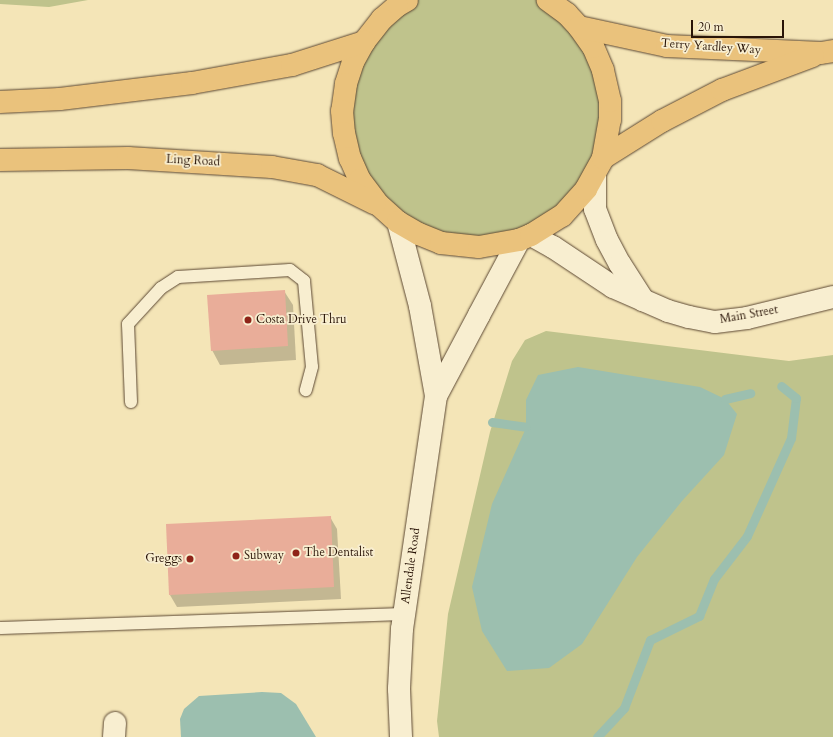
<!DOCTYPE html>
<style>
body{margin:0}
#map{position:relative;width:833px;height:737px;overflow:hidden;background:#f4e5b7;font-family:Cardo,serif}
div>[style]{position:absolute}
.green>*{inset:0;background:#bfc38c}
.water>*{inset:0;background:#9cbfaf}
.shadow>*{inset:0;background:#0003}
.stream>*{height:9px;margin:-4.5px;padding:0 4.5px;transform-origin:4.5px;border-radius:4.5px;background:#9cbfaf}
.building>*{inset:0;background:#e9ad99}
.roads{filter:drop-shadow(0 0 1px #5c4833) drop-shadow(0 0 1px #5c4833)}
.lane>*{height:12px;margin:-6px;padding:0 6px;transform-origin:6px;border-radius:6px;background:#f8eed0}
.street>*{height:22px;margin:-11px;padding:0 11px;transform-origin:11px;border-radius:11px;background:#f8eed0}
.secondary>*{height:22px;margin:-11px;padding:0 11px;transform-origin:11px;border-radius:11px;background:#f8eed0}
.primary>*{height:22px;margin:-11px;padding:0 11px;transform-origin:11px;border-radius:11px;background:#eac27c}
.dots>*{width:11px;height:11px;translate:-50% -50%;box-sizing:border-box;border:2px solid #f8eed0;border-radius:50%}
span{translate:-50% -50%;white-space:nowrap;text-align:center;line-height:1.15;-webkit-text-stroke:3.5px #f8eed0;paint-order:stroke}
.street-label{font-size:12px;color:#291407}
.poi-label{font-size:12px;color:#291407}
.left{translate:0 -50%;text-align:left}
.right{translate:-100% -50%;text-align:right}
.scale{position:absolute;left:691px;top:20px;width:93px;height:18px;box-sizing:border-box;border:2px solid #291407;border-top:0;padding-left:5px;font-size:12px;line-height:14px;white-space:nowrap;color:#291407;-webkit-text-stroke:3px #f8eed0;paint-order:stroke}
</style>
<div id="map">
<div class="green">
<div style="clip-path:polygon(0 0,88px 0,49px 7px,0 4px)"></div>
<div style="clip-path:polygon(407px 0,548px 0,603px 70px,603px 158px,531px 235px,441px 243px,360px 180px,346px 84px)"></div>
<div style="clip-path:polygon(546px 331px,789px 361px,833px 355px,833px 737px,439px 737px,437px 721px,448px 614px,490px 432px,512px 361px,525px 340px)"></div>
</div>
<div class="water">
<div style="clip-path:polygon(578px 367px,700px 387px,725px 399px,737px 414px,724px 455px,682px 501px,637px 557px,582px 644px,549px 668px,507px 671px,482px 631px,472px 587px,492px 504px,526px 428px,526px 400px,538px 375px)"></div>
<div style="clip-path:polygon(262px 692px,281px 693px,296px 704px,316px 737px,181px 737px,180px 719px,184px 709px,199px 696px)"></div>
</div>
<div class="shadow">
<div style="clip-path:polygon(284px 291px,293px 305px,296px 360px,220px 365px,212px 350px)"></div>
<div style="clip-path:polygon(330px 517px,337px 529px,341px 599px,177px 607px,170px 595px)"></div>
</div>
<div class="stream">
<div style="left:725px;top:399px;width:26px;rotate:-13deg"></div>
<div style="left:492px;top:422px;width:34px;rotate:8deg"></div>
<div style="left:597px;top:737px;width:40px;rotate:-47deg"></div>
<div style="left:624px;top:708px;width:73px;rotate:-69.1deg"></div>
<div style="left:650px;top:640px;width:55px;rotate:-26.1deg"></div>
<div style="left:699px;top:616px;width:40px;rotate:-68deg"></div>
<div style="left:714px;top:579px;width:54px;rotate:-52.5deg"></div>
<div style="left:747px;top:536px;width:107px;rotate:-65.8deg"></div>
<div style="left:791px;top:438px;width:40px;rotate:-82.9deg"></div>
<div style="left:796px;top:398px;width:19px;rotate:-141deg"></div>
</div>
<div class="building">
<div style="clip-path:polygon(285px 290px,288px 346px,211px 351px,207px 295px)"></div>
<div style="clip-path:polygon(331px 516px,334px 587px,169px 595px,166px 524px)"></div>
</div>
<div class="roads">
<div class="lane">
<div style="left:131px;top:402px;width:78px;rotate:-92.2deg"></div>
<div style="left:128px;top:324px;width:49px;rotate:-47.5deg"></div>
<div style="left:161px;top:288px;width:20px;rotate:-33deg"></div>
<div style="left:178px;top:277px;width:112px;rotate:-3.6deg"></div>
<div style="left:290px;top:270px;width:18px;rotate:38deg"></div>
<div style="left:304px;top:281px;width:86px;rotate:84.7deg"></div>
<div style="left:312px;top:367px;width:24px;rotate:105deg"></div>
<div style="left:0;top:628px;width:404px;rotate:-2deg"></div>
</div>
<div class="street">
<div style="left:595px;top:174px;width:35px;rotate:90deg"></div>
<div style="left:595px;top:209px;width:33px;rotate:69deg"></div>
<div style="left:607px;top:240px;width:27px;rotate:62deg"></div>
<div style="left:620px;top:264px;width:43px;rotate:57.4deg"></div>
<div style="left:398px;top:222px;width:87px;rotate:75.3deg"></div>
<div style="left:420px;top:306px;width:91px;rotate:79.9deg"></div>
<div style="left:436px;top:396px;width:235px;rotate:98.3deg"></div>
<div style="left:402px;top:629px;width:60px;rotate:92.9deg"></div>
<div style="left:399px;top:689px;width:48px;rotate:87.6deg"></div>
<div style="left:531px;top:235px;width:25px;rotate:29deg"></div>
<div style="left:553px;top:247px;width:72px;rotate:33.7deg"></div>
<div style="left:613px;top:287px;width:60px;rotate:23.6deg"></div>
<div style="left:668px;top:311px;width:22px;rotate:16deg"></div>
<div style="left:689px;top:317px;width:26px;rotate:11deg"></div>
<div style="left:715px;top:322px;width:32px;rotate:-7deg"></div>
<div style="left:747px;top:318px;width:89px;rotate:-13.7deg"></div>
<div style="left:436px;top:396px;width:92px;rotate:-62deg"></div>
<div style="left:114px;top:737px;width:14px;rotate:-86deg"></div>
</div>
<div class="secondary">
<div style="left:479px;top:315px;width:85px;rotate:-61.9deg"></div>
</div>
<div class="primary">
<div style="left:407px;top:0;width:12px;rotate:149deg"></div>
<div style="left:397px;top:6px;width:20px;rotate:139deg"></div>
<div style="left:382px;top:19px;width:29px;rotate:128deg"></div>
<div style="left:364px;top:42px;width:23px;rotate:119deg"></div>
<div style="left:353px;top:62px;width:23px;rotate:108deg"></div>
<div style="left:346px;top:84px;width:27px;rotate:98deg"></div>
<div style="left:342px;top:111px;width:22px;rotate:85deg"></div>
<div style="left:344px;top:133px;width:26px;rotate:77deg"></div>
<div style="left:350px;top:158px;width:24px;rotate:66deg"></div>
<div style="left:360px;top:180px;width:31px;rotate:53deg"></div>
<div style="left:379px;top:205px;width:25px;rotate:42deg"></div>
<div style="left:398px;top:222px;width:24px;rotate:30deg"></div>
<div style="left:419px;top:234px;width:24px;rotate:22deg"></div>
<div style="left:441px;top:243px;width:38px;rotate:6deg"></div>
<div style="left:479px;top:247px;width:41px;rotate:-9.9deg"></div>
<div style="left:519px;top:240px;width:13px;rotate:-23deg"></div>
<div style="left:531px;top:235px;width:36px;rotate:-32deg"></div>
<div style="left:562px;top:216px;width:36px;rotate:-48deg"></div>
<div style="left:586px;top:189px;width:35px;rotate:-61deg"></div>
<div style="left:603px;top:158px;width:39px;rotate:-80deg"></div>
<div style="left:610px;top:120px;width:19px;rotate:-90deg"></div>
<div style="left:610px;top:101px;width:32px;rotate:-103deg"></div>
<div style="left:603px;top:70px;width:25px;rotate:-113deg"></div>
<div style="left:593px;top:47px;width:24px;rotate:-125deg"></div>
<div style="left:579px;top:27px;width:18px;rotate:-133deg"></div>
<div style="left:567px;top:14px;width:24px;rotate:-144deg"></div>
<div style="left:579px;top:27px;width:90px;rotate:12.2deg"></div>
<div style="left:667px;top:46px;width:154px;rotate:2.6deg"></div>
<div style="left:821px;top:53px;width:12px;rotate:-9deg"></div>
<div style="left:0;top:102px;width:60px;rotate:-2.9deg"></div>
<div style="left:60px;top:99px;width:133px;rotate:-6.9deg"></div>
<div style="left:192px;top:83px;width:102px;rotate:-10.2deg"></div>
<div style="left:292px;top:65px;width:76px;rotate:-17.7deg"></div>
<div style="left:603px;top:158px;width:70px;rotate:-32.1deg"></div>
<div style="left:662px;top:121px;width:68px;rotate:-27.3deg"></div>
<div style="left:722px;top:90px;width:97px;rotate:-20.5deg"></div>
<div style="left:0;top:160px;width:128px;rotate:-0.9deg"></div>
<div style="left:128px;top:158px;width:144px;rotate:3.6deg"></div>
<div style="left:272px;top:167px;width:46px;rotate:10.1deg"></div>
<div style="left:317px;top:175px;width:64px;rotate:26.2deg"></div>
</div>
</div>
<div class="dots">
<div style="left:248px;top:320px;background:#8f2418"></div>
<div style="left:296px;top:553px;background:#8f2418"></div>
<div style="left:236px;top:556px;background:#8f2418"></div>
<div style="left:190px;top:559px;background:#8f2418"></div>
</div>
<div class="street-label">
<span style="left:711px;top:47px;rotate:4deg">Terry Yardley Way</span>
<span style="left:193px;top:161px;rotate:3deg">Ling Road</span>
<span style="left:749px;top:315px;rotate:-10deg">Main Street</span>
<span style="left:411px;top:566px;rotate:-82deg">Allendale Road</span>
</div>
<div class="poi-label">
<span class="left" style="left:256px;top:320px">Costa Drive Thru</span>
<span class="left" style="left:304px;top:553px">The Dentalist</span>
<span class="left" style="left:244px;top:556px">Subway</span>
<span class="right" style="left:182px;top:559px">Greggs</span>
</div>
<div class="scale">20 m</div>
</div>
